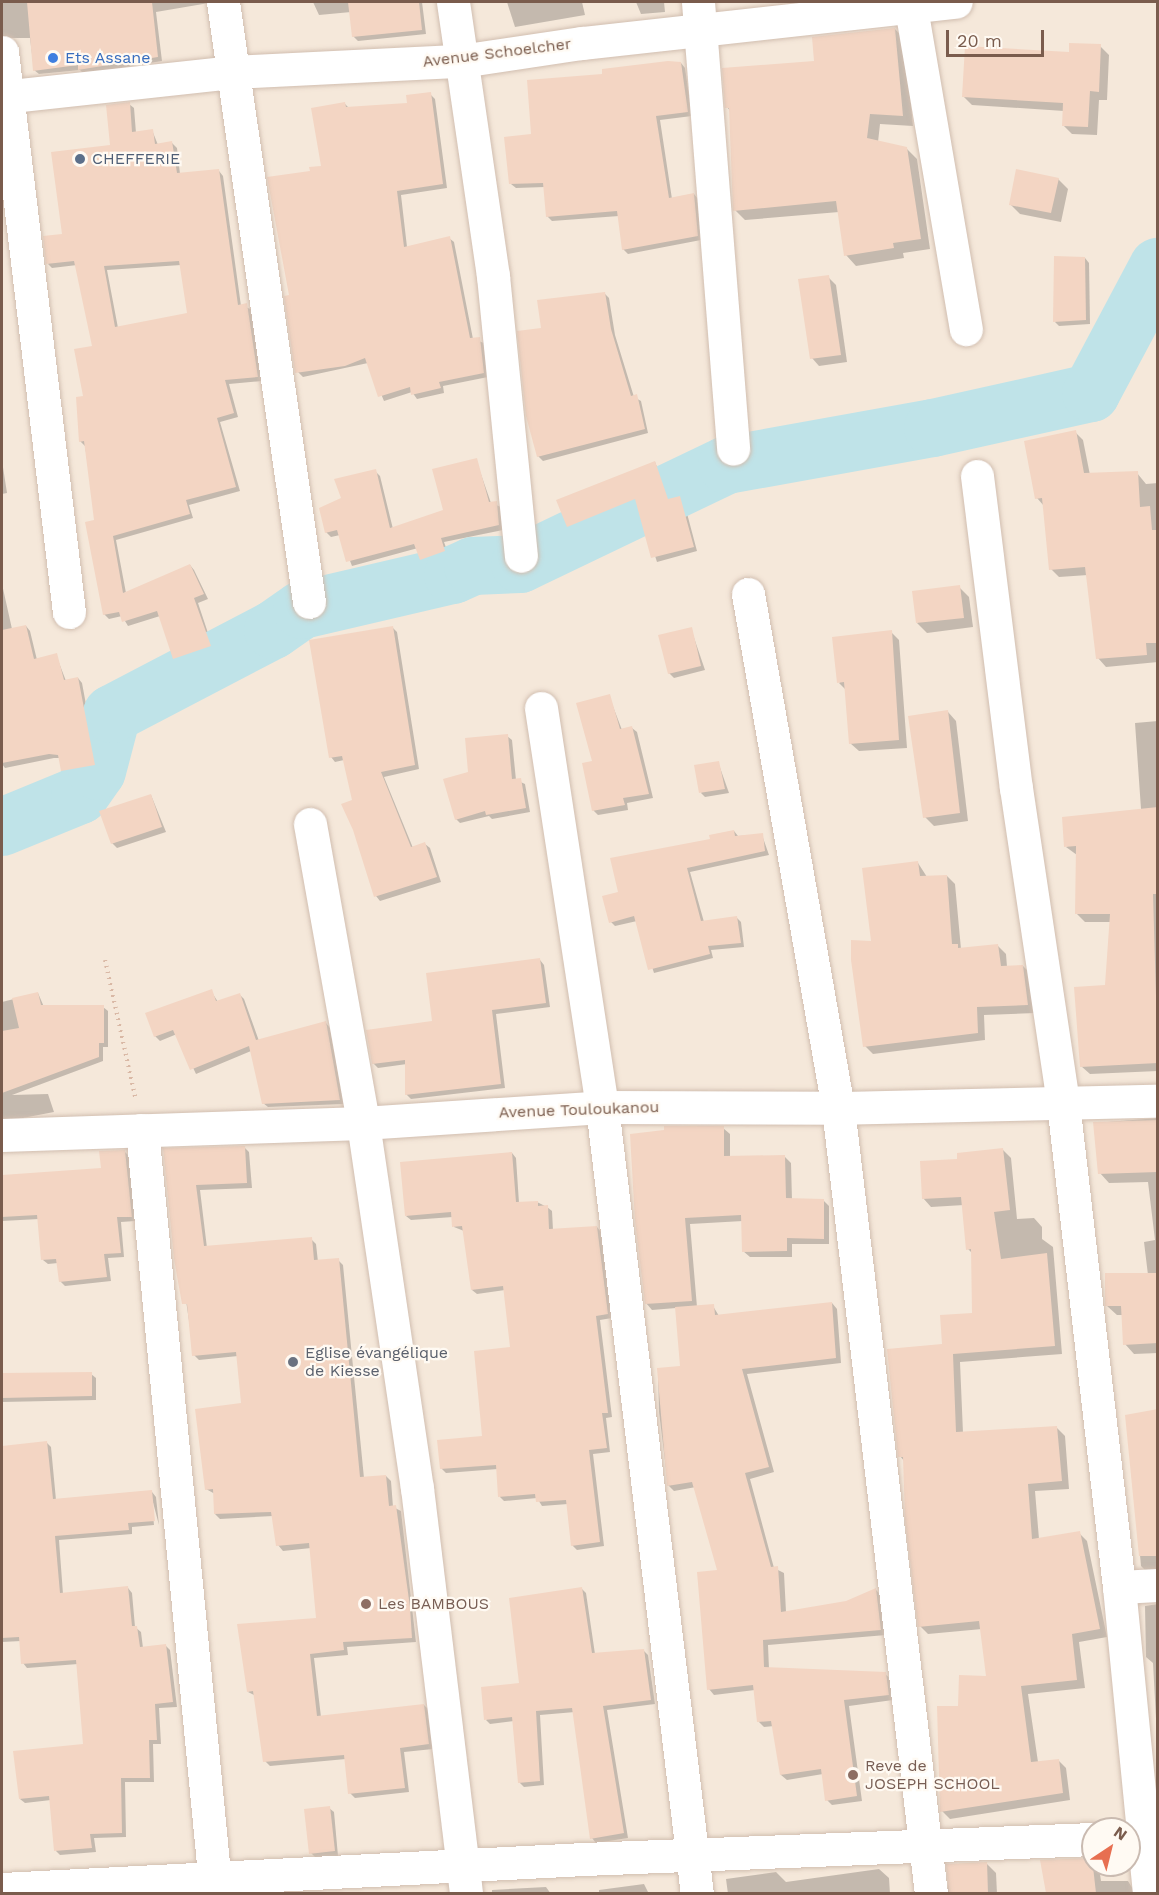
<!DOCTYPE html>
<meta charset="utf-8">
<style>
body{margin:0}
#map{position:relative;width:1159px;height:1895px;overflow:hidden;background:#fdf6ec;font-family:"Work Sans",sans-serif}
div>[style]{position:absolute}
.residential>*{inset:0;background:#f5e8da}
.shadow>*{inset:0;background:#0003}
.river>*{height:58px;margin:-29px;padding:0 29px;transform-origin:29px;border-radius:29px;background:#bfe3e8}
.building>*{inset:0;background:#f3d5c3}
.path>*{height:4px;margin-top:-2px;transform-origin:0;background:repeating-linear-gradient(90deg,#d9b8a5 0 1.5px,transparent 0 6px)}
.roads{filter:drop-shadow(0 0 2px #d1beb0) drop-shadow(0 0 2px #d1beb0)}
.street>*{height:33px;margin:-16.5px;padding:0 16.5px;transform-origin:16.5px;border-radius:16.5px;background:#fff}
.dots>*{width:16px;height:16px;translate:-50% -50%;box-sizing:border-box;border:3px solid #fffaf3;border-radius:50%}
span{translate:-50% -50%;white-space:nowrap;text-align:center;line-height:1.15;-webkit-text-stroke:4.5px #fffaf3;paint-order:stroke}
.street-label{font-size:16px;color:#7a5c4d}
.shop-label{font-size:16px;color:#366cbe}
.left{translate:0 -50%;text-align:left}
.service-label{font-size:16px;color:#4e5e75}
.worship-label{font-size:16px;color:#5b616d}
.education-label{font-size:16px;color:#785e54}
.frame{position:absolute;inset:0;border:3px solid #7a5c4d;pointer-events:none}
.north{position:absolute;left:1081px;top:1817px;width:60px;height:60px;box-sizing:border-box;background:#fffaf3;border:2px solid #cabbb1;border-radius:50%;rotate:35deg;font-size:16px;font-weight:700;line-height:24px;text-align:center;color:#7a5c4d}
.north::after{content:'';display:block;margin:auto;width:21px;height:27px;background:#e76f51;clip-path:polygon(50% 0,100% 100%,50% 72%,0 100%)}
.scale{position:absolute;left:946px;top:30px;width:98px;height:27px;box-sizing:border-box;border:3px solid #7a5c4d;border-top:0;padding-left:8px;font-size:18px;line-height:21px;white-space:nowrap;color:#7a5c4d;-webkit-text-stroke:4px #fffaf3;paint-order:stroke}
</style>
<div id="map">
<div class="residential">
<div style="clip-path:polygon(evenodd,2px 2px,1157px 2px,1157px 1893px,2px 1894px,2px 2px,1093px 1829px,1129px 1829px,1129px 1865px,1093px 1865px,1093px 1829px)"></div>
</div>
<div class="shadow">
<div style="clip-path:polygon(2px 2px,209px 2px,209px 3px,156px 12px,162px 61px,84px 74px,80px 70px,39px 74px,34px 70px,30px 38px,2px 38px)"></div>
<div style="clip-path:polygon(313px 2px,422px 2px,426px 34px,358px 41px,353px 36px,351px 12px,319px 15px)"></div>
<div style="clip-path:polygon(507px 2px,582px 2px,585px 15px,515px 27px)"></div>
<div style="clip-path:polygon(636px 2px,664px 2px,665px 12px,641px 14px)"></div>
<div style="clip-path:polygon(895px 29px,905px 40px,913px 126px,880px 124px,878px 142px,906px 148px,917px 159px,930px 249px,903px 253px,904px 258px,856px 266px,846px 255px,839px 212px,745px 220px,735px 210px,731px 112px,727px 107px)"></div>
<div style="clip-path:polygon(1100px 46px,1109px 55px,1107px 100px,1099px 100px,1097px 135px,1072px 134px,1063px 125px,1064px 111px,972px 105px,963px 96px)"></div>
<div style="clip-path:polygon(681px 63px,685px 68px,692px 116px,660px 120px,672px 199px,694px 194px,698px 199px,701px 240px,628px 254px,623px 249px,619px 216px,552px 221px,547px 216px,545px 187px,516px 188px,511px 184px,533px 135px,604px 75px)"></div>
<div style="clip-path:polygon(430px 94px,435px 99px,447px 188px,401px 195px,407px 247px,449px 238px,454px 242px,473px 339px,484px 343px,488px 377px,443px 386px,444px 393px,417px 399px,412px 392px,384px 401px,368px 363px,303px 377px,298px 372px,291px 296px,311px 173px,322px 167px,345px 104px,350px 109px,408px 105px)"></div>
<div style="clip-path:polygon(evenodd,129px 104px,134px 108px,136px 133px,152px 130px,158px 145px,172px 143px,177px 148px,180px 174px,219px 171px,223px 176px,241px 306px,251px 309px,262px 381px,229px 384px,238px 417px,220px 422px,240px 491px,189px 505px,193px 518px,116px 540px,126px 593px,190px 565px,194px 570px,208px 599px,198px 603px,214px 651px,179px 663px,160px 616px,128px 626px,122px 616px,109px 619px,104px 614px,96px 521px,85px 446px,80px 441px,94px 347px,77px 265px,52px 268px,48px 264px,112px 146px,129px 104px,181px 265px,188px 315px,118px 328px,107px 270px,181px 265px)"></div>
<div style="clip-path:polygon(1058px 179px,1068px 189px,1061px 222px,1020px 214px,1010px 204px)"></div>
<div style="clip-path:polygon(1085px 258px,1089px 263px,1090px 324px,1059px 326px,1055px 322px)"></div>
<div style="clip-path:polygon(828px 277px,836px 285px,847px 362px,819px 366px,812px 358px)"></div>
<div style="clip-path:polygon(605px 294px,609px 298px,615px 335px,634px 397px,641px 401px,648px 433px,543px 461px,538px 456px,543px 329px)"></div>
<div style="clip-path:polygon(1075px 432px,1083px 440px,1090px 475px,1137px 473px,1146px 484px,1158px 483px,1158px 662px,1106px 667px,1098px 658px,1088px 575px,1059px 577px,1051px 569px,1044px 506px,1037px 498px)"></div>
<div style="clip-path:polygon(476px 460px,491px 503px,501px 507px,503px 530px,444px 542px,449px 556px,426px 564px,418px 548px,352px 566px,340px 535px,331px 537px,326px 532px,343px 499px,375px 471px,380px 476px,393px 529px,445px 511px)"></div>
<div style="clip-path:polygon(2px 461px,7px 493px,2px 494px)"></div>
<div style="clip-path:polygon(655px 462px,670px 500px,680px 497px,684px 502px,697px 551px,657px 562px,638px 504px,573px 530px,569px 526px)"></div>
<div style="clip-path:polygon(2px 584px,12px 629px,26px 626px,30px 631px,37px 660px,56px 655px,66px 681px,78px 678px,82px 683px,98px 769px,67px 775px,60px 758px,54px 758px,5px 768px,2px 764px)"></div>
<div style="clip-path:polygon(959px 587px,969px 597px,973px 627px,927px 633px,917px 623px)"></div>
<div style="clip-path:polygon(392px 627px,397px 632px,419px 769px,384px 777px,413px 848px,425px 844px,430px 848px,441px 882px,380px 901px,376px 896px,344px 760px,335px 762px,331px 757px)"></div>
<div style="clip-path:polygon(691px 629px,705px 670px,674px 678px,669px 673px)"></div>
<div style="clip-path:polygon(891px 632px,899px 640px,907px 748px,859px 751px,850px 743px,847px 691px,839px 683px)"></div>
<div style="clip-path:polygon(609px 696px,622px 730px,632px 728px,637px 732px,653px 798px,627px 803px,628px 810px,598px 815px,593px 810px,594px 762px)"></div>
<div style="clip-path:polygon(948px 712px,956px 721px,968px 821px,934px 826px,925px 817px)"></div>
<div style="clip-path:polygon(1158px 721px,1158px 1071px,1090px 1074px,1081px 1066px,1107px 986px,1111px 922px,1085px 922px,1076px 913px,1077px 855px,1066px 847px,1141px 809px,1135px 723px)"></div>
<div style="clip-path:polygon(507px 736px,512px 740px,516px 780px,525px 784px,530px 812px,492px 819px,489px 816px,460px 823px,456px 819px,470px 773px)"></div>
<div style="clip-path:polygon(718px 762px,729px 793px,705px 797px,701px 793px)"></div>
<div style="clip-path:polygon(151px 795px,166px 832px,117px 848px,112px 843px)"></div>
<div style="clip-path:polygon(734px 831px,738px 836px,762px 835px,769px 855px,690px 872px,704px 922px,737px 918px,741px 922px,744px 947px,711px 950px,713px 958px,654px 973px,637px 921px,615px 926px,611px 922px,620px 893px)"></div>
<div style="clip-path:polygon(918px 863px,927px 877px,947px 876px,955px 884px,961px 949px,998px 946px,1006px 954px,1007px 967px,1023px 966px,1031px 974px,1035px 1013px,984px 1015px,985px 1040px,873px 1054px,865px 1046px,872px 942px)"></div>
<div style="clip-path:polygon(540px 960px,544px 965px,550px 1007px,496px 1014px,505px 1088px,411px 1099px,406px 1094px,407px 1064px,378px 1068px,373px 1063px,433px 1022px)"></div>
<div style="clip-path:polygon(211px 991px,218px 1002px,240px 995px,244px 999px,259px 1041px,326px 1023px,330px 1028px,344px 1104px,268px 1107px,263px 1103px,251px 1051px,196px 1074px,177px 1034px,160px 1041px,155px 1036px)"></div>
<div style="clip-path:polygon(38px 993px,44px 1007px,103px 1007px,108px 1011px,108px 1047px,103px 1047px,103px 1061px,12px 1095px,48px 1094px,54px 1112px,2px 1122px,2px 1002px)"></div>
<div style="clip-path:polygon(1158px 1118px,1158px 1353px,1134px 1354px,1125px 1344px,1123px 1315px,1117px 1315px,1107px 1306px,1148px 1275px,1144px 1242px,1155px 1240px,1148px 1182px,1109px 1183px,1100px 1173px,1095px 1123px)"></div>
<div style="clip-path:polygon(723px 1128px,730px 1134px,730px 1157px,785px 1157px,791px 1163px,792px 1200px,823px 1200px,829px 1206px,829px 1244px,792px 1244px,792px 1257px,750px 1257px,743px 1251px,743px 1221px,690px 1224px,697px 1307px,713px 1306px,719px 1316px,832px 1303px,837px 1309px,841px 1363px,747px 1374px,774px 1472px,750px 1479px,774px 1568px,784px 1573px,786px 1612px,846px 1602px,876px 1590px,881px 1595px,886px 1635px,768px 1645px,769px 1669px,885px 1674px,891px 1679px,893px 1700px,849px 1706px,862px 1801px,832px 1805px,827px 1800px,823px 1774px,787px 1780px,781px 1775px,774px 1726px,764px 1727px,758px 1721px,755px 1690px,714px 1695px,709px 1689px,719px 1572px,696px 1487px,674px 1491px,668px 1485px,659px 1412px,658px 1369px,681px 1367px,676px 1308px,652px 1310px,646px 1303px)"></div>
<div style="clip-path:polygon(244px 1147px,249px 1152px,252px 1188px,200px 1190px,207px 1248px,311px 1239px,316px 1244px,318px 1262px,338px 1260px,343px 1265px,364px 1478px,386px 1476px,391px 1481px,393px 1507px,401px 1511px,416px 1642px,347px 1647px,348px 1655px,314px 1658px,321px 1717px,424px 1705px,429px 1710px,433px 1749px,404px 1752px,409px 1792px,355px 1798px,350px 1793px,346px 1759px,270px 1766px,265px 1761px,256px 1696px,248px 1692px,317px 1619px,311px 1548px,283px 1551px,278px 1545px,273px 1516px,220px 1519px,215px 1514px,215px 1494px,206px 1489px,243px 1405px,238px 1356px,199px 1360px,194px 1355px,164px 1150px)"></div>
<div style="clip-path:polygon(1003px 1150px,1011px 1158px,1017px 1219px,1034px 1218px,1042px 1227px,1042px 1239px,1053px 1247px,1062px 1354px,960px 1362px,963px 1433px,1057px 1428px,1065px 1436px,1069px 1489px,1035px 1491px,1039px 1539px,1079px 1533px,1087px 1541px,1107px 1637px,1079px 1642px,1085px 1688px,1028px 1694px,1038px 1762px,1058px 1760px,1066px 1768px,1070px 1800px,950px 1819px,942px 1811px,960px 1707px,988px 1678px,982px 1629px,928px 1634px,920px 1626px,905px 1462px,900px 1456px,943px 1346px,974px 1314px,972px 1253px,968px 1249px,964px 1205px,931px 1207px,923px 1198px,959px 1160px)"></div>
<div style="clip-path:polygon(124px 1151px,129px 1156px,135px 1221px,121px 1222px,124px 1257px,108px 1258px,111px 1281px,65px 1286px,60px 1281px,58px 1263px,48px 1264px,43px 1260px,39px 1219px,2px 1221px,2px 1176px,102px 1169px)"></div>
<div style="clip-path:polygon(512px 1153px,516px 1158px,519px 1203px,537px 1202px,547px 1207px,552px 1211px,553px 1230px,597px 1227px,601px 1232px,612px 1318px,600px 1320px,612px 1417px,606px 1418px,610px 1452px,593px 1454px,604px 1546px,577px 1550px,572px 1545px,568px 1504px,542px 1506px,537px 1498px,504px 1501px,500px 1497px,498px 1469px,446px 1473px,441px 1468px,484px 1437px,512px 1349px,505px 1290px,477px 1294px,472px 1290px,464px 1231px,454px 1227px,453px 1217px,411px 1220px,406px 1216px)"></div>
<div style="clip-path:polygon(91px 1374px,96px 1378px,96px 1400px,2px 1402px,2px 1375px)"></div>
<div style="clip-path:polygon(1158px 1411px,1158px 1577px,1151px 1576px,1141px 1566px,1127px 1416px)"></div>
<div style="clip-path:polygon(47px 1443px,51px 1447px,56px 1500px,152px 1492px,156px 1497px,159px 1525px,151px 1495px,154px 1525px,132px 1527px,132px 1534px,59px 1540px,63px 1594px,128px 1588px,132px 1593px,135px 1627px,141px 1632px,143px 1648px,166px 1646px,170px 1650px,177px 1707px,159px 1708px,161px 1744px,153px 1744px,154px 1782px,125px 1782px,126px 1837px,94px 1838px,96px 1852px,60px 1855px,56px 1851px,51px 1800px,25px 1803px,20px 1799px,85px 1745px,78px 1664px,27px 1668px,23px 1663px,21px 1641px,2px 1642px,2px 1447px)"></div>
<div style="clip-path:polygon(581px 1588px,586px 1593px,595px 1654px,643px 1650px,648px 1655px,655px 1704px,607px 1710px,628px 1838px,596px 1843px,592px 1838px,575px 1712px,540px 1715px,544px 1785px,524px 1787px,519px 1782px,514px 1721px,490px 1724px,486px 1720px,521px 1684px)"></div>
<div style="clip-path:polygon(1158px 1604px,1158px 1756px,1153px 1663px,1146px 1657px,1145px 1606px)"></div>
<div style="clip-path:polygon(329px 1808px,334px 1812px,338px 1856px,315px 1857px,311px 1853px)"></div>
<div style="clip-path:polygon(1091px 1859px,1099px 1867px,1101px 1881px,1128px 1881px,1136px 1894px,1047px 1894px,1042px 1861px)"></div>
<div style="clip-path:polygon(986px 1863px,996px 1873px,997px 1894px,948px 1894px,948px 1865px)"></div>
<div style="clip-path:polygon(879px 1869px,889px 1878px,890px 1894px,728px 1894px,726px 1879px,776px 1872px,786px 1882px)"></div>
<div style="clip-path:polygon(644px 1884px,649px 1894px,599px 1894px,599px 1890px)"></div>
<div style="clip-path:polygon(546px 1887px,551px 1894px,492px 1894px,492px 1890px)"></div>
</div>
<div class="river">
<div style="left:2px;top:827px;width:84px;rotate:-22.3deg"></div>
<div style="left:80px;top:795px;width:29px;rotate:-55deg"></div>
<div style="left:97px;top:771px;width:59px;rotate:-75.3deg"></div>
<div style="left:112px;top:714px;width:182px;rotate:-27.6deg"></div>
<div style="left:273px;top:630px;width:35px;rotate:-35deg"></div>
<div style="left:302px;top:610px;width:155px;rotate:-13.1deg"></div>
<div style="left:453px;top:575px;width:22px;rotate:-24deg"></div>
<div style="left:473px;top:566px;width:47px;rotate:-2.4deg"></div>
<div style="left:520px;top:564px;width:229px;rotate:-25.6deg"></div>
<div style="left:727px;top:465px;width:209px;rotate:-10.2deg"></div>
<div style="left:933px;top:428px;width:162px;rotate:-12.5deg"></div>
<div style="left:1091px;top:393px;width:143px;rotate:-62deg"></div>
</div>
<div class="building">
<div style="clip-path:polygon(27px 2px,152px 2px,158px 57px,78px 70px,78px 65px,33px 71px)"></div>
<div style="clip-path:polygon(348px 2px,419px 2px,422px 30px,352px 37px)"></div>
<div style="clip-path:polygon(895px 28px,903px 116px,870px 114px,867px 138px,907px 147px,921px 239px,893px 243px,894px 248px,844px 256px,836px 201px,733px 211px,729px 108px,725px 108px,722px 68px,814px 61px,812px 37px)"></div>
<div style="clip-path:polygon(1069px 43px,1101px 44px,1099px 92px,1090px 91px,1088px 127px,1062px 126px,1063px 103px,962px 97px,965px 46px,1069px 52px)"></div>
<div style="clip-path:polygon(668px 61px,681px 62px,688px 112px,656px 116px,669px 198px,694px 193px,698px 236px,622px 250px,617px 211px,546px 217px,543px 183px,509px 184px,504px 137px,531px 134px,527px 80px,602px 74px,602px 69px)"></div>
<div style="clip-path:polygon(431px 92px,443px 184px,397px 191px,404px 247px,450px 236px,470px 338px,480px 337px,484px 373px,439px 382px,441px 388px,411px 395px,410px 387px,378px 397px,365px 358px,345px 366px,295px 373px,284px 296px,289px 295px,267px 177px,310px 171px,309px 167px,321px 166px,311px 108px,345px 102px,346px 107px,407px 103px,406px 95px)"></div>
<div style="clip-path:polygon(evenodd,130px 102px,132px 132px,153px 129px,155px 144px,172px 141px,177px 173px,219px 169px,238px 305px,247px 303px,258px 377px,225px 380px,234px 413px,217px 418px,236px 487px,186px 500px,190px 514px,113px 536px,123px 593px,190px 564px,204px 594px,194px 598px,211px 646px,173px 659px,157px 611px,122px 622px,119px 612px,103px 615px,85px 522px,94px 520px,84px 441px,79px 442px,76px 397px,83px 396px,74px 349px,92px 346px,74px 261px,46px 264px,43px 236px,62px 234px,51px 152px,110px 145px,106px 105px,130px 102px,179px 261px,187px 313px,115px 327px,104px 266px,179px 261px)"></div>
<div style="clip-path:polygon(1016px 169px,1059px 178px,1051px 213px,1009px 205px)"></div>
<div style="clip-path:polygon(1054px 256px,1085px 257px,1086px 320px,1053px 322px)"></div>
<div style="clip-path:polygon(829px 275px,841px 355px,810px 359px,798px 279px)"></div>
<div style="clip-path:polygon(605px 292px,611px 329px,631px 396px,637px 394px,645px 429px,537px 457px,526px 416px,517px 331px,541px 328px,537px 300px)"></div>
<div style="clip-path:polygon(1076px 430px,1084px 473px,1138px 471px,1140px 507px,1150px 506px,1152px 530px,1158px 530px,1158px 643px,1146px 643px,1147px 655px,1096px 659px,1085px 567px,1049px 570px,1042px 498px,1035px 499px,1024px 441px)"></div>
<div style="clip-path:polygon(477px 458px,489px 502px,497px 501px,499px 525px,441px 538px,445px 551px,420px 560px,414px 544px,346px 562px,337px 530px,325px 533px,319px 508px,341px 498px,334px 479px,376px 469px,390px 528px,443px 510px,432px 469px)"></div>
<div style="clip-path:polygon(655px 461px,668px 499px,680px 496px,694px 547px,651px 558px,635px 499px,567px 527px,556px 500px)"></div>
<div style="clip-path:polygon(960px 585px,964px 618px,916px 623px,912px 591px)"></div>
<div style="clip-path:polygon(26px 625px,34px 659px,57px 653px,64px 680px,78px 677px,95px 765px,61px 771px,58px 755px,49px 754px,2px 763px,2px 630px)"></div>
<div style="clip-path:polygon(393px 626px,415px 765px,381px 772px,411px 847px,425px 842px,437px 877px,374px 897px,353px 830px,341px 804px,352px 800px,342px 756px,329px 758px,309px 640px)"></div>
<div style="clip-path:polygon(692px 627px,701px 666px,668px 674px,658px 635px)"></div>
<div style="clip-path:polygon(892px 630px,899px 740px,849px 744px,844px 682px,837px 683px,832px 637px)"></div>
<div style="clip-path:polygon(610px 694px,620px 729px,632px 726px,649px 794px,623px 798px,625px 805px,592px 811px,582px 763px,592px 761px,576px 703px)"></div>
<div style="clip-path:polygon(948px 710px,960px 813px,923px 818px,908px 716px)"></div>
<div style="clip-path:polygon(508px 734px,512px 779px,521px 778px,526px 808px,486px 815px,485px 811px,455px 820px,443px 779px,468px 772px,465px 738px)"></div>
<div style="clip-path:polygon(719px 761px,725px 789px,699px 793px,694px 765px)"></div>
<div style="clip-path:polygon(151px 794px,162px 827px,111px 844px,99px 811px)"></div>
<div style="clip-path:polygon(1158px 807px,1158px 894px,1153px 894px,1158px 1063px,1080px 1067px,1074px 987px,1105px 985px,1110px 914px,1075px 914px,1076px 846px,1064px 847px,1062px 817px)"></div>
<div style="clip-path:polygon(734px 830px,735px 836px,763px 833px,765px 851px,687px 868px,701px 921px,737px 916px,741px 943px,708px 946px,710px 954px,648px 970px,634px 916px,609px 923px,602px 896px,618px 892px,610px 858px,710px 839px,709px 835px)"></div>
<div style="clip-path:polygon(918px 861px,920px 876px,947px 875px,952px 944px,958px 944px,958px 948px,998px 944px,1001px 966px,1023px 965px,1028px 1005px,977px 1007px,978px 1033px,863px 1047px,851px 960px,851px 940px,871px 941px,862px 868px)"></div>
<div style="clip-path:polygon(540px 958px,546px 1003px,492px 1010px,501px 1084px,405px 1095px,405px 1060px,372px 1064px,366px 1030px,432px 1021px,426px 973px)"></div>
<div style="clip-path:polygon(212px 989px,216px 1001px,240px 993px,256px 1040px,326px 1021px,340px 1100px,262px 1104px,249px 1046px,190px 1070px,173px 1030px,154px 1037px,145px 1013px)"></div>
<div style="clip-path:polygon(38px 992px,41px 1005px,104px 1005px,104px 1043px,99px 1043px,99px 1057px,2px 1093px,2px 1031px,19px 1028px,12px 998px)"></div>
<div style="clip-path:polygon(1158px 1120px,1158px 1172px,1098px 1174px,1093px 1122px)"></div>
<div style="clip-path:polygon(664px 1126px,724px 1126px,724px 1156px,785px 1155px,786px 1198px,824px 1199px,824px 1239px,787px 1238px,787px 1251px,742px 1252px,741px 1215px,685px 1218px,692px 1301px,645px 1304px,635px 1221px,630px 1134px,664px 1130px)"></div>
<div style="clip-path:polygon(245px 1146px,247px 1183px,196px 1185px,204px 1246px,312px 1237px,314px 1260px,339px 1258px,360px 1477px,386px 1475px,389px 1506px,396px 1505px,410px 1607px,412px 1638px,343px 1642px,344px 1650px,310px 1654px,317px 1716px,424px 1704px,429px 1744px,400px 1748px,405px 1788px,348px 1794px,344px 1755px,263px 1762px,253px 1691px,247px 1692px,237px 1624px,316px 1618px,309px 1543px,276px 1546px,271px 1512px,214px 1514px,213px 1489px,205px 1490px,195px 1409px,241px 1403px,236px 1352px,192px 1356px,187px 1304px,182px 1304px,174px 1259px,163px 1148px)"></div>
<div style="clip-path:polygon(1003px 1148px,1010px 1210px,994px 1212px,1001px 1259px,1047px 1253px,1055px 1346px,953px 1354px,956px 1432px,1057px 1426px,1062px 1481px,1028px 1484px,1032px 1539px,1080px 1531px,1100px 1629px,1072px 1634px,1077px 1680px,1021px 1686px,1031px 1762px,1059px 1759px,1063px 1793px,940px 1812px,937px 1706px,958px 1706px,959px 1675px,986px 1676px,979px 1621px,918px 1627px,905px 1519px,903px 1457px,898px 1457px,887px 1349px,942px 1344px,940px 1315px,972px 1313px,971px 1249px,966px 1250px,961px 1197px,922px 1199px,920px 1161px,957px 1159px,957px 1153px)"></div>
<div style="clip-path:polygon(125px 1150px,132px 1217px,117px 1217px,121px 1253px,104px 1254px,107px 1277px,59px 1282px,56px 1259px,41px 1260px,37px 1215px,2px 1217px,2px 1175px,101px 1168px,99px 1151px)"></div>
<div style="clip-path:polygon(512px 1152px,516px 1202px,538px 1201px,538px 1206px,548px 1205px,549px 1229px,597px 1226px,608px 1314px,596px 1316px,608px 1413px,602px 1413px,607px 1448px,589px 1450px,600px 1542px,571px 1546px,566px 1500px,536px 1502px,535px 1494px,498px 1497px,496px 1465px,440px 1469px,437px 1440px,482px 1436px,474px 1351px,510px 1347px,503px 1286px,471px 1290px,462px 1226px,452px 1227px,451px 1212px,405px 1216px,400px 1162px)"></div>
<div style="clip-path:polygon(1105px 1273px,1158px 1273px,1158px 1343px,1123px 1345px,1121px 1306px,1105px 1306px)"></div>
<div style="clip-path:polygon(832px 1302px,836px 1358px,742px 1369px,769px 1467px,745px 1473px,771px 1567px,778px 1566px,781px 1612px,846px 1601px,876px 1588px,881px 1630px,763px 1640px,764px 1667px,886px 1672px,889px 1695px,844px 1700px,857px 1796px,825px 1801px,821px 1769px,780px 1775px,771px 1721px,757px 1722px,753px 1685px,707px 1690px,697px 1572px,717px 1570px,692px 1482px,667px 1486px,657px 1368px,680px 1366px,675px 1307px,714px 1304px,715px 1315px)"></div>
<div style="clip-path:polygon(92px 1372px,92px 1396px,2px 1398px,2px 1373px)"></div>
<div style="clip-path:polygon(1158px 1409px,1158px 1556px,1139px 1556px,1125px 1415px)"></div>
<div style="clip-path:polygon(47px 1441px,53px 1499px,152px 1490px,155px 1521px,128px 1523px,129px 1530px,55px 1536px,60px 1593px,128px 1586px,132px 1626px,137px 1626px,140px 1647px,166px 1644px,173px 1702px,155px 1704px,157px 1740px,149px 1740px,150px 1778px,121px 1778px,122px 1833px,90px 1834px,92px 1848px,54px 1851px,49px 1796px,19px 1799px,13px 1751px,83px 1744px,76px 1660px,21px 1664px,19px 1637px,2px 1638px,2px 1446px)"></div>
<div style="clip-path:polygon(582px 1587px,592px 1653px,644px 1649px,651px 1700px,603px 1706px,624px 1833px,590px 1839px,572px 1708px,536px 1711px,540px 1781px,518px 1783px,512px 1717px,484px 1720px,481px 1687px,519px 1683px,509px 1598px)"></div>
<div style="clip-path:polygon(330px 1806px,335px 1851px,309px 1854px,304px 1809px)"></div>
<div style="clip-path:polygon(1092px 1858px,1096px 1893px,1046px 1893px,1040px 1860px)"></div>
<div style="clip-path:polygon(987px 1862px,988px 1893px,949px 1893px,946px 1864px)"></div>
</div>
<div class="path">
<div style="left:105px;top:960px;width:140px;rotate:77.6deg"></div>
</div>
<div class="roads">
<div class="street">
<div style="left:223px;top:2px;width:606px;rotate:81.84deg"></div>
<div style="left:453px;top:2px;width:277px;rotate:81.7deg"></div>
<div style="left:493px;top:276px;width:281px;rotate:84.3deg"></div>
<div style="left:698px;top:2px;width:448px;rotate:85.5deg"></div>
<div style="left:910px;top:2px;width:332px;rotate:80.3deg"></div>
<div style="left:2px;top:52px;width:564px;rotate:83.18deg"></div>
<div style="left:2px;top:97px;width:231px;rotate:-6.2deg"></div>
<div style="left:232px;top:72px;width:229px;rotate:-2.8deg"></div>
<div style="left:461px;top:61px;width:122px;rotate:-8.5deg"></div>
<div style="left:582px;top:43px;width:376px;rotate:-6.3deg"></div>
<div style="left:977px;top:476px;width:314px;rotate:82.9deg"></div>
<div style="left:1016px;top:788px;width:318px;rotate:81.5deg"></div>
<div style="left:1063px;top:1103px;width:487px;rotate:83.4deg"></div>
<div style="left:1119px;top:1587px;width:308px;rotate:84.4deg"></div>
<div style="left:748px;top:594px;width:522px;rotate:80.07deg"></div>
<div style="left:838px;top:1108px;width:791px;rotate:83.25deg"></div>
<div style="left:541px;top:708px;width:404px;rotate:81.3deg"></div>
<div style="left:602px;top:1107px;width:793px;rotate:83.12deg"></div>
<div style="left:310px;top:824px;width:304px;rotate:79.9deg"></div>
<div style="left:363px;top:1123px;width:369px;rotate:81.6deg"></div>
<div style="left:417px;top:1488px;width:409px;rotate:83.1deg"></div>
<div style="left:142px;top:1130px;width:768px;rotate:84.47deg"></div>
<div style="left:2px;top:1135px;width:361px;rotate:-1.9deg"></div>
<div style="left:363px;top:1123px;width:240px;rotate:-3.8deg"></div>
<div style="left:602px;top:1107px;width:236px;rotate:0.2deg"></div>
<div style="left:838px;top:1108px;width:320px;rotate:-1.3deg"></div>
<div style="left:1119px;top:1587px;width:39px;rotate:-3deg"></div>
<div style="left:2px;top:1889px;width:583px;rotate:-2.95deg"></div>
<div style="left:584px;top:1859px;width:509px;rotate:-2.25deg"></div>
</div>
</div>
<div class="dots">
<div style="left:53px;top:58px;background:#3f7fe0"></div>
<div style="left:80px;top:159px;background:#5c6f8a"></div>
<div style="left:293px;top:1362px;background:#6b7280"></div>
<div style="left:366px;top:1604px;background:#8d6e63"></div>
<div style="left:853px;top:1775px;background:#8d6e63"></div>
</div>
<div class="street-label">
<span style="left:497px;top:53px;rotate:-7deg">Avenue Schoelcher</span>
<span style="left:579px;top:1110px;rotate:-2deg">Avenue Touloukanou</span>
</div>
<div class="shop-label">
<span class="left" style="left:65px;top:58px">Ets Assane</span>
</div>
<div class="service-label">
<span class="left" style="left:92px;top:159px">CHEFFERIE</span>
</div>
<div class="worship-label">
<span class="left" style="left:305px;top:1362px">Eglise évangélique<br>de Kiesse</span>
</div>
<div class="education-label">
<span class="left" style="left:378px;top:1604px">Les BAMBOUS</span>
<span class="left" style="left:865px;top:1775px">Reve de<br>JOSEPH SCHOOL</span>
</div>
<div class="frame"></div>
<div class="north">N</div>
<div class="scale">20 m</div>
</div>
